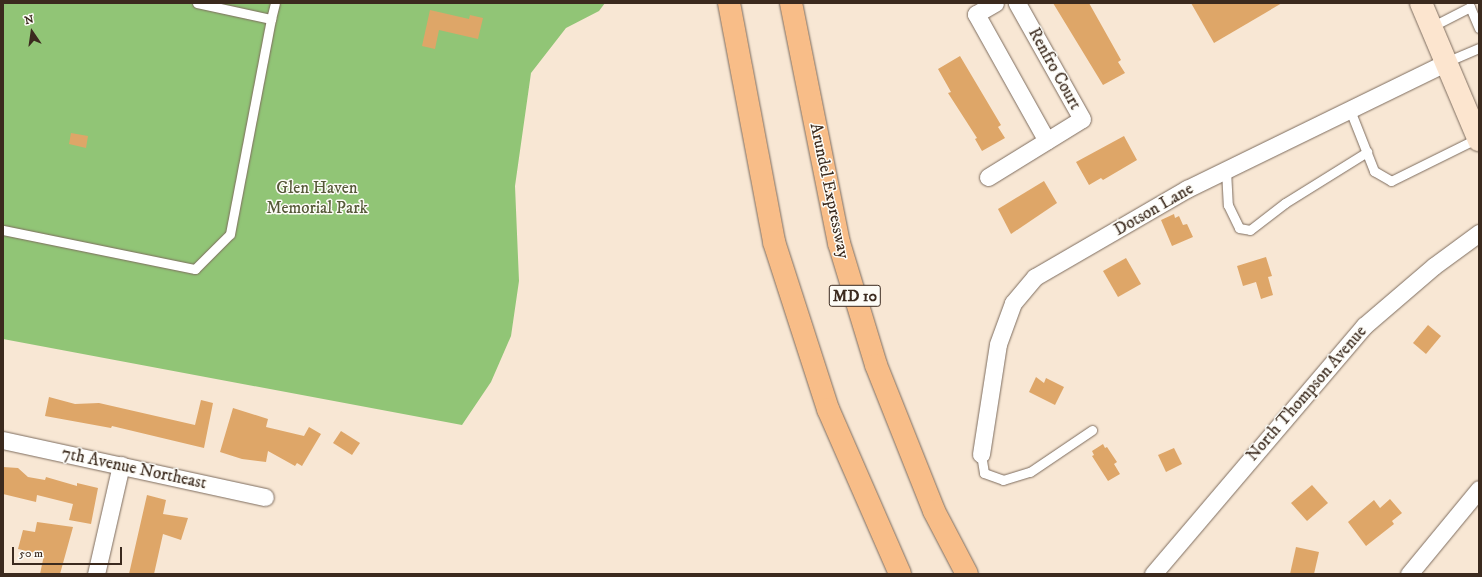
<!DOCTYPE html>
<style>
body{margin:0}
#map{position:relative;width:1482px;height:577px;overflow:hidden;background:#f8e7d4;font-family:"IM FELL DW Pica",serif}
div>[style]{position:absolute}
.green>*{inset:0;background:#91c576}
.building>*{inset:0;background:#dea668}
.roads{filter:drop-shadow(0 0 1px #7d6c5e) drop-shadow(0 0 1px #7d6c5e)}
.service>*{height:9px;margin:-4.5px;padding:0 4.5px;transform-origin:4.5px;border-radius:4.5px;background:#fff}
.minor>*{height:17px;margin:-8.5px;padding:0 8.5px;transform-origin:8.5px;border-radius:8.5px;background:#fff}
.secondary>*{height:22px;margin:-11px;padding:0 11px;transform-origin:11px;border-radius:11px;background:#fce5cf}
.motorway>*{height:22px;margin:-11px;padding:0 11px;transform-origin:11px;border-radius:11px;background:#f8bd88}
span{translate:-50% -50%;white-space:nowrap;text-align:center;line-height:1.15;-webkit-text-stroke:3px #fdfcf7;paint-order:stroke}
.shield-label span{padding:1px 3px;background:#fdfcf7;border:1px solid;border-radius:3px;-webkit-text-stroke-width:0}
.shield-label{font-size:16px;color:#3b2a1e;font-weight:700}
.street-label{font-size:17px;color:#3b2a1e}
.park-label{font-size:17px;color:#555838}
.frame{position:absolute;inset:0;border:4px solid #3b2a1e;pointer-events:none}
.north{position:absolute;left:12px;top:12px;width:40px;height:40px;-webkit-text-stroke:3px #fdfcf7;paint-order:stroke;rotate:347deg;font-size:11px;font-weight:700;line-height:16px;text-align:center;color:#3b2a1e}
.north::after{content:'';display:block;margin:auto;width:14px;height:18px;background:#3b2a1e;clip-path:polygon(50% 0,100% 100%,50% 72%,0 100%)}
.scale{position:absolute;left:12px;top:547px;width:110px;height:18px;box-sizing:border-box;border:2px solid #3b2a1e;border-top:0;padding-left:5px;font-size:12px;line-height:14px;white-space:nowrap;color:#3b2a1e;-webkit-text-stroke:3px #fdfcf7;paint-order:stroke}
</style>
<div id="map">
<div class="green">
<div style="clip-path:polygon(3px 3px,605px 3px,599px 11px,566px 28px,531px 73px,515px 186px,519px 281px,511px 336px,491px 382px,462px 425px,3px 339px)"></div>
</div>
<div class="building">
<div style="clip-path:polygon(1053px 3px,1089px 3px,1121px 60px,1118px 62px,1125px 73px,1103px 85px)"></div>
<div style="clip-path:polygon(1191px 3px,1282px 3px,1214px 43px)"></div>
<div style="clip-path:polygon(430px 10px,469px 19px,470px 15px,483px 18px,478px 39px,439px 30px,435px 49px,422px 46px)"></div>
<div style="clip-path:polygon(960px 56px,1001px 125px,998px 127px,1005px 138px,982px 151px,975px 139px,977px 138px,948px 93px,951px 92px,938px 69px)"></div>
<div style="clip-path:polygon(71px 133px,88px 136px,86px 148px,69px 144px)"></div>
<div style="clip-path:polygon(1124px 136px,1137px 160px,1103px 180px,1101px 178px,1089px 185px,1076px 162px)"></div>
<div style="clip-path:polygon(1044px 181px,1057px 203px,1011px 234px,998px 209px)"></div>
<div style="clip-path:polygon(1174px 214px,1175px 218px,1179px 216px,1183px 225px,1187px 224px,1193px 237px,1172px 246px,1161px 220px)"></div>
<div style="clip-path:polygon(1266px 257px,1272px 276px,1268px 277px,1273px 295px,1261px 299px,1256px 282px,1243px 286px,1237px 266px)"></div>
<div style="clip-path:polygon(1126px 258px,1141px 284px,1118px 297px,1103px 271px)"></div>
<div style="clip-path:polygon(1428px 325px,1441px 336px,1426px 354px,1413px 343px)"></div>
<div style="clip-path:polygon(1036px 377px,1044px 383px,1046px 378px,1064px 387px,1055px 405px,1029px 392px)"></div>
<div style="clip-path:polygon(49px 397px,75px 404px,99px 403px,195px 425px,201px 400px,213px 403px,204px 448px,112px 426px,111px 428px,45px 416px)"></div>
<div style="clip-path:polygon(233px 408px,268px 419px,266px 427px,304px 436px,309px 427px,321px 434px,302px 466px,297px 463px,295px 466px,268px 451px,266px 462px,242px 459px,220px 452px)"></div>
<div style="clip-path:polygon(341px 431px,360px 443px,352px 455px,333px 443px)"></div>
<div style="clip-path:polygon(1103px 444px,1105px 448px,1107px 447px,1117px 462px,1114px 464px,1120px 474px,1108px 481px,1092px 456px,1094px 455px,1092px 451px)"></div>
<div style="clip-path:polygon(1174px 448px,1182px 464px,1166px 472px,1158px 455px)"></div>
<div style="clip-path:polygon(3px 467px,18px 468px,28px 477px,45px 480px,46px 477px,77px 486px,77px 483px,98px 488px,91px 524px,69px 520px,73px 504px,37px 495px,36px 502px,3px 494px)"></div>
<div style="clip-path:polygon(1312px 485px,1328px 503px,1307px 521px,1291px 503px)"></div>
<div style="clip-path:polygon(147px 495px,166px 500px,163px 514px,188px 518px,181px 540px,163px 534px,154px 574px,129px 574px)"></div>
<div style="clip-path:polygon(1390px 499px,1402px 513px,1392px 521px,1394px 524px,1366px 546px,1348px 522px,1374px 500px,1380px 508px)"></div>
<div style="clip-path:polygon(37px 522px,73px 527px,60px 574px,40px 574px,44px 555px,18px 549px,23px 530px,35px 532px)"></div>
<div style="clip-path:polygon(1296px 547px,1319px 552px,1314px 574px,1290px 574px)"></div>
</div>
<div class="roads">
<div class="service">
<div style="left:197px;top:3px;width:76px;rotate:12.2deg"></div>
<div style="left:271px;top:19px;width:16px;rotate:-76deg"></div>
<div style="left:1431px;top:27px;width:44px;rotate:-27.1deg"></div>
<div style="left:1470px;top:7px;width:23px;rotate:67deg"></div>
<div style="left:1446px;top:62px;width:36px;rotate:-23deg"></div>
<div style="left:1350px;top:110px;width:66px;rotate:68.5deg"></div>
<div style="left:1374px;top:171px;width:20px;rotate:30deg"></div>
<div style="left:1391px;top:181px;width:97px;rotate:-26.3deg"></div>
<div style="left:1226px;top:170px;width:35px;rotate:87deg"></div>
<div style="left:1228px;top:205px;width:25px;rotate:64deg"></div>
<div style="left:1239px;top:228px;width:11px;rotate:10deg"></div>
<div style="left:1250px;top:230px;width:44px;rotate:-37.6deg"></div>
<div style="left:1285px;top:203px;width:97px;rotate:-31.9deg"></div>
<div style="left:3px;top:230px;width:196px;rotate:11.5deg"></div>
<div style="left:195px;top:269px;width:49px;rotate:-45deg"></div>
<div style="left:230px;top:234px;width:219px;rotate:-79.2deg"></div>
<div style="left:981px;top:454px;width:19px;rotate:81deg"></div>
<div style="left:984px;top:473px;width:20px;rotate:20deg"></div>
<div style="left:1003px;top:480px;width:28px;rotate:-17deg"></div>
<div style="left:1030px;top:472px;width:75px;rotate:-34.1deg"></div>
</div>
<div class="minor">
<div style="left:995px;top:3px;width:22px;rotate:150deg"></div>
<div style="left:976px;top:14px;width:145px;rotate:60.8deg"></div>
<div style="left:988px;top:177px;width:110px;rotate:-31.7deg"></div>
<div style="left:1082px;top:119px;width:133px;rotate:-119.3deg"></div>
<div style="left:3px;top:440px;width:268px;rotate:12.3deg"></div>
<div style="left:981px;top:454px;width:111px;rotate:-81.2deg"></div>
<div style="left:998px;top:344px;width:44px;rotate:-69.9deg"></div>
<div style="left:1013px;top:303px;width:34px;rotate:-50deg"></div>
<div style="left:1035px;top:277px;width:176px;rotate:-30.1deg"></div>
<div style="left:1187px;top:189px;width:287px;rotate:-26deg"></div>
<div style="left:96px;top:574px;width:112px;rotate:-77.1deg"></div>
<div style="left:1153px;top:574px;width:326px;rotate:-49.6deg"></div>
<div style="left:1364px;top:326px;width:92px;rotate:-40.6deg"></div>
<div style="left:1434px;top:266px;width:56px;rotate:-36.3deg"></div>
<div style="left:1409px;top:574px;width:110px;rotate:-50.5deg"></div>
</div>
<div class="secondary">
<div style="left:1421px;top:3px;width:149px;rotate:67.1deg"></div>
</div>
<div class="motorway">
<div style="left:729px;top:3px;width:243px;rotate:79.3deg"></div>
<div style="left:774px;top:242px;width:176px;rotate:72.1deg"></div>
<div style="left:828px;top:409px;width:180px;rotate:66.4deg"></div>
<div style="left:791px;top:3px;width:245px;rotate:78.7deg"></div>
<div style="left:839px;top:243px;width:127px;rotate:73.1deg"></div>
<div style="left:876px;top:365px;width:157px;rotate:68.3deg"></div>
<div style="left:934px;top:511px;width:71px;rotate:62.4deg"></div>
</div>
</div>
<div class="shield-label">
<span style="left:855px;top:296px">MD 10</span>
</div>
<div class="street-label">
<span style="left:1054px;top:69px;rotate:61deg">Renfro Court</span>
<span style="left:829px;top:191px;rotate:78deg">Arundel Expressway</span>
<span style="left:1154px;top:210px;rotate:-30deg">Dotson Lane</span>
<span style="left:1307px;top:394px;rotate:-49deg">North Thompson Avenue</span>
<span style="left:134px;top:469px;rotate:12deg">7th Avenue Northeast</span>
</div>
<div class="park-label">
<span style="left:317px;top:199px">Glen Haven<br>Memorial Park</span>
</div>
<div class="frame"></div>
<div class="north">N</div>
<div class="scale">50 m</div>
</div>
